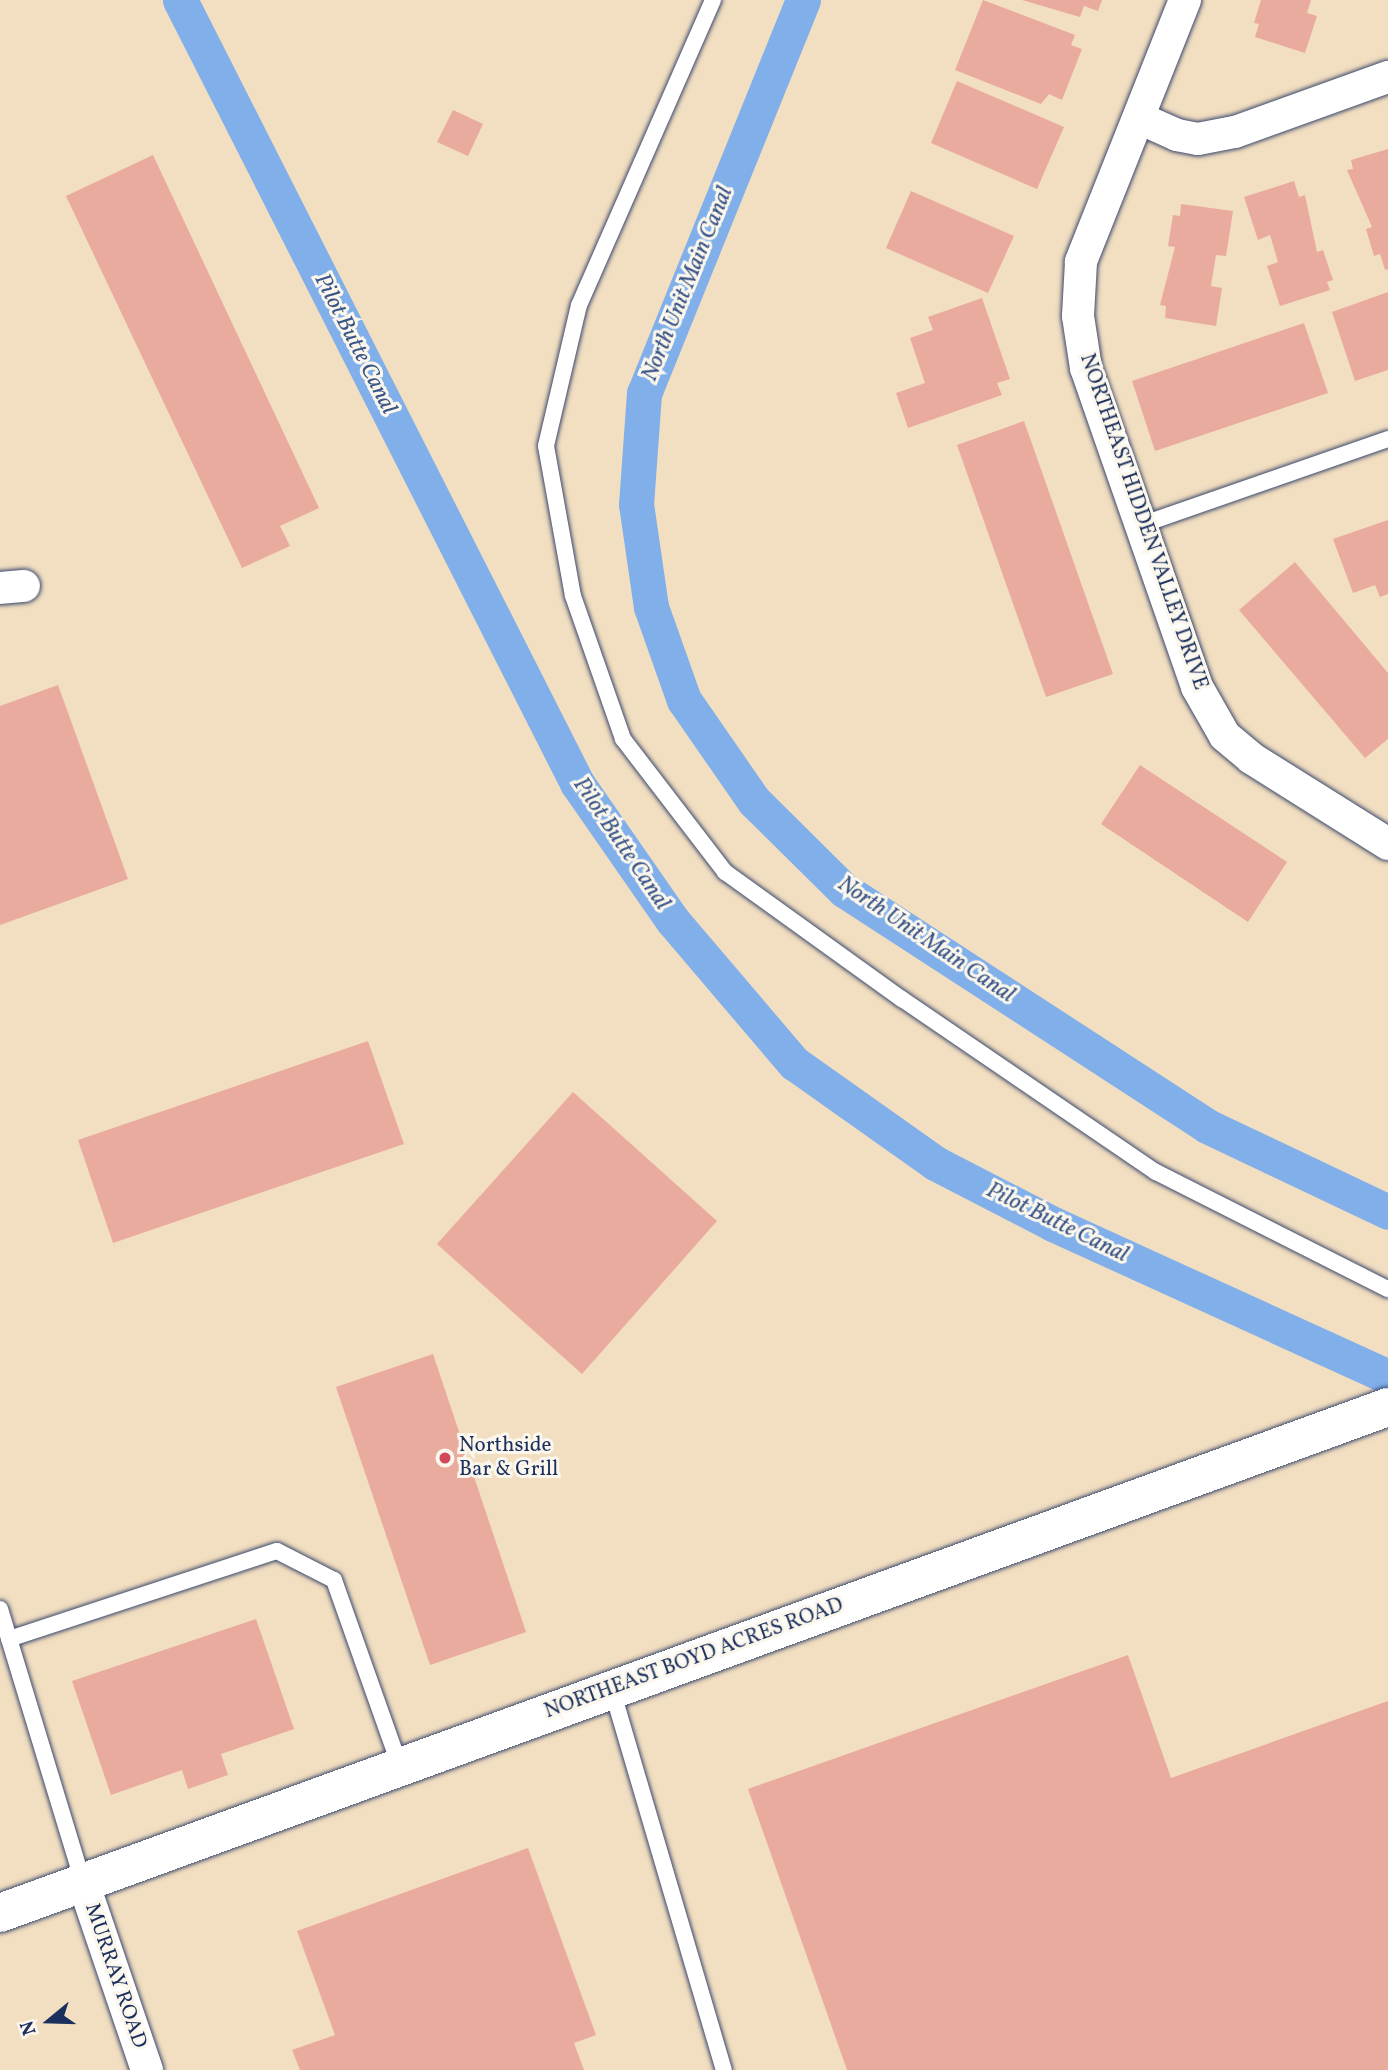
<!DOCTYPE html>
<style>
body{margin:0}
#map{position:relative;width:1388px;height:2070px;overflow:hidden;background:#f2dec0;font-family:Vollkorn,serif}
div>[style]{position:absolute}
.canal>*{height:35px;margin:-17.5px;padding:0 17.5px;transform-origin:17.5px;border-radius:17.5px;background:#80afea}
.building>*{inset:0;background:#eaab9f}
.roads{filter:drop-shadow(0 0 2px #3b496d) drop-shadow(0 0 2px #3b496d)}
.service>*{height:16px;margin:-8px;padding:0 8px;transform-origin:8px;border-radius:8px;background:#fff}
.minor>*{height:32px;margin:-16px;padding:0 16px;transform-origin:16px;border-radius:16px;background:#fff}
.tertiary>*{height:38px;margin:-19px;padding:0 19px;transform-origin:19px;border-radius:19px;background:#fff}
.dots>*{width:19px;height:19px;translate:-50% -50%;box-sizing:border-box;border:4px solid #fbf7ec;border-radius:50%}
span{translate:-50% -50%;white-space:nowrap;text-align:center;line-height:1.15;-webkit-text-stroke:6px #fbf7ec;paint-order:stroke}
.street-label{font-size:21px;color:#1b2f5e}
.poi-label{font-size:21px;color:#1b2f5e}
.left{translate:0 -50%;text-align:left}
.water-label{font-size:23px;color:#395588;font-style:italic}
.north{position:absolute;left:14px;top:1986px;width:70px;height:70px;-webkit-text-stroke:5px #fbf7ec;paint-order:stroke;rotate:251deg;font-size:19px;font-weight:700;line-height:28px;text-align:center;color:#1b2f5e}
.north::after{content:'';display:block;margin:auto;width:24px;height:32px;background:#1b2f5e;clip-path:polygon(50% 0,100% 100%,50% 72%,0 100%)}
</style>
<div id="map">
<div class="canal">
<div style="left:180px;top:0;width:878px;rotate:63.11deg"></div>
<div style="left:577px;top:783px;width:168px;rotate:55.2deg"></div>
<div style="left:673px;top:921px;width:187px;rotate:49.6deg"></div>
<div style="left:794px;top:1063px;width:173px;rotate:35.3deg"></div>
<div style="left:935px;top:1163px;width:133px;rotate:27.3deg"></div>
<div style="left:1053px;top:1224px;width:368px;rotate:24.5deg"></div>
<div style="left:803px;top:0;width:424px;rotate:112deg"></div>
<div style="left:644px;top:393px;width:111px;rotate:94.1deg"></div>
<div style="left:636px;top:504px;width:104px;rotate:81.7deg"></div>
<div style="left:651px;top:607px;width:99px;rotate:70.5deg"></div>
<div style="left:684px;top:700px;width:123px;rotate:55.3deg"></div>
<div style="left:754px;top:801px;width:127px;rotate:44.7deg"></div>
<div style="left:844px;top:890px;width:433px;rotate:33deg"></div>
<div style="left:1207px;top:1126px;width:200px;rotate:25.4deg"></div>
</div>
<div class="building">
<div style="clip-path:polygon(983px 0,1075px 35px,1071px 45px,1082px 49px,1062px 100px,1049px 94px,1041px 104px,955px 70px)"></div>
<div style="clip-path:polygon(1022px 0,1102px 0,1098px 11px,1084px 6px,1080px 17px)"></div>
<div style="clip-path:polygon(1261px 0,1311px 0,1307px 13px,1317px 16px,1305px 53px,1255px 37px,1259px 24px,1254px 23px)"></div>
<div style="clip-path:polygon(957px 81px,1064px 127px,1037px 189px,931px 143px)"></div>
<div style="clip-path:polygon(453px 110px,483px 124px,468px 156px,437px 142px)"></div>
<div style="clip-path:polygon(1388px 149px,1388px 269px,1385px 270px,1380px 254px,1374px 256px,1366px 229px,1372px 227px,1347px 170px,1353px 169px,1351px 160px)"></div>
<div style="clip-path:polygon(153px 155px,319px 508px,280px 526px,290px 546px,242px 568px,66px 196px)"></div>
<div style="clip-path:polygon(1294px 181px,1299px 197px,1305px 195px,1317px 252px,1323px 250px,1333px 280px,1327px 282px,1330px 290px,1280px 306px,1267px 266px,1278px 262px,1270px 235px,1258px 240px,1244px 197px)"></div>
<div style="clip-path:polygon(911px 191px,1014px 236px,988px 293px,886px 248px)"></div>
<div style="clip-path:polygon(1181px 204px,1233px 211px,1226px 256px,1216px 255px,1211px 286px,1222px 288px,1216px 326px,1165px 318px,1166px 306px,1160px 305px,1175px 247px,1168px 246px,1173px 215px,1180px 216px)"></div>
<div style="clip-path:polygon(1388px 292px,1388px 370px,1355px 381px,1332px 312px)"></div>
<div style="clip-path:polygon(982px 298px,1010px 379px,997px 383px,1002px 395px,908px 428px,896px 393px,925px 383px,910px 338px,933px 330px,928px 317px)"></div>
<div style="clip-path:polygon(1304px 323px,1328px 393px,1155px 451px,1132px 381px)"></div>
<div style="clip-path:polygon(1024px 421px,1113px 674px,1046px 697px,957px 445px)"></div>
<div style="clip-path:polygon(1388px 520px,1388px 594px,1380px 597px,1375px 585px,1353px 593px,1333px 539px)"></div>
<div style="clip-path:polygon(1295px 562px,1388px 673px,1388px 739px,1365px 758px,1239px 610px)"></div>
<div style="clip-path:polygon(58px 685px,128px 879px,0 925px,0 706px)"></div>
<div style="clip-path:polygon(1140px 765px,1287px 862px,1248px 922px,1101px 824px)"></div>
<div style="clip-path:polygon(368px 1041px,404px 1144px,113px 1243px,78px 1140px)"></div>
<div style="clip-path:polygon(573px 1092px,717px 1221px,582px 1374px,437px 1244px)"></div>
<div style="clip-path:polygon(433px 1354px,526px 1632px,430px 1665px,336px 1387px)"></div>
<div style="clip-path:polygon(256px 1619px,294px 1729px,221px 1754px,228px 1775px,188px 1789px,182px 1770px,111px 1795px,72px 1681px)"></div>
<div style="clip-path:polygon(1128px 1655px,1171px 1778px,1388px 1701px,1388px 2070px,847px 2070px,748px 1789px)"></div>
<div style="clip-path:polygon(528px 1848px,596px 2035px,574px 2043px,584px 2070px,300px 2070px,292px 2050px,335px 2035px,297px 1931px)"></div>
</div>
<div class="roads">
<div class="service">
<div style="left:713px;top:0;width:333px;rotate:113.7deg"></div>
<div style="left:579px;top:305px;width:145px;rotate:103.2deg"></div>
<div style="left:546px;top:446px;width:152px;rotate:79.8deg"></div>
<div style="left:573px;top:596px;width:151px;rotate:70.7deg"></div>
<div style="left:623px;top:739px;width:168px;rotate:52.5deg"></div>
<div style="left:725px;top:872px;width:218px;rotate:35.7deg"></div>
<div style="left:902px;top:999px;width:307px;rotate:34.3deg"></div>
<div style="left:1156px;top:1172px;width:260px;rotate:26.8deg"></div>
<div style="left:1141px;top:525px;width:262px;rotate:-19.2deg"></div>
<div style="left:0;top:1609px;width:285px;rotate:73.1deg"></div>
<div style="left:9px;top:1639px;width:282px;rotate:-18.2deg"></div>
<div style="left:277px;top:1551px;width:64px;rotate:27deg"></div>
<div style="left:334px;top:1580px;width:197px;rotate:70.5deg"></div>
<div style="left:612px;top:1690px;width:396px;rotate:73.6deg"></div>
</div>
<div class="minor">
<div style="left:1185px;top:0;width:282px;rotate:111.7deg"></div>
<div style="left:1081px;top:262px;width:54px;rotate:93.2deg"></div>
<div style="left:1078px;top:316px;width:53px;rotate:81.3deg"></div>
<div style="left:1086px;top:368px;width:338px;rotate:70.8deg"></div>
<div style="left:1197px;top:687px;width:56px;rotate:60.3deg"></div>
<div style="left:1225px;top:736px;width:34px;rotate:40deg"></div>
<div style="left:1251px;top:758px;width:162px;rotate:32.1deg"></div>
<div style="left:1139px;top:118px;width:42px;rotate:24.1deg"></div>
<div style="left:1177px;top:135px;width:21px;rotate:11deg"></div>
<div style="left:1198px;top:139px;width:38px;rotate:-11deg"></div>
<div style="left:1235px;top:132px;width:163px;rotate:-19.8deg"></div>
<div style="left:0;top:588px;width:24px;rotate:-5deg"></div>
<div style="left:83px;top:1882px;width:199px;rotate:71.2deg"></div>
</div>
<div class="tertiary">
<div style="left:0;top:1913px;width:1477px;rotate:-20.03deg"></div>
</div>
</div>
<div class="dots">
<div style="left:445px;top:1458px;background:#d1495b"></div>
</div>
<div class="street-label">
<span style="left:1143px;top:522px;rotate:71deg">NORTHEAST HIDDEN VALLEY DRIVE</span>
<span style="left:694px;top:1659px;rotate:-20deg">NORTHEAST BOYD ACRES ROAD</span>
<span style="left:115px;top:1976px;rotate:71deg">MURRAY ROAD</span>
</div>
<div class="poi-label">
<span class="left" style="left:459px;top:1458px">Northside<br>Bar &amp; Grill</span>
</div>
<div class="water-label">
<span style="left:688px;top:284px;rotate:-68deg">North Unit Main Canal</span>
<span style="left:355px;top:344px;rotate:63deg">Pilot Butte Canal</span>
<span style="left:621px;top:844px;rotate:56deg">Pilot Butte Canal</span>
<span style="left:926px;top:940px;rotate:34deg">North Unit Main Canal</span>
<span style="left:1057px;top:1223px;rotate:26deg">Pilot Butte Canal</span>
</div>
<div class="north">N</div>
</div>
